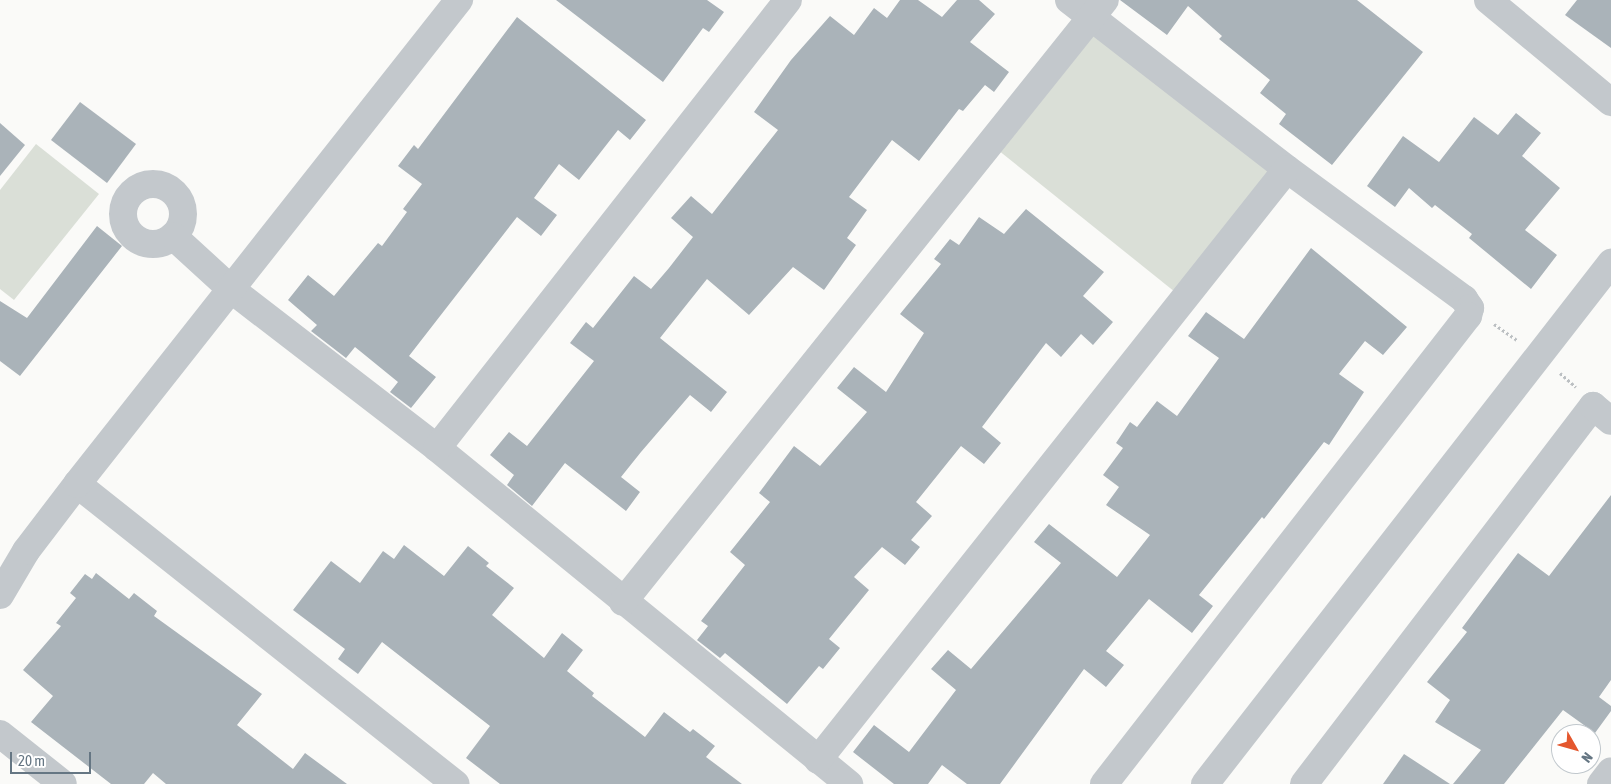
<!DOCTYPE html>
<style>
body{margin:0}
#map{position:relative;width:1611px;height:784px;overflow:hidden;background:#fafaf8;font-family:"Asap Condensed",sans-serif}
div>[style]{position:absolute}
.green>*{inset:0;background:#dadfd7}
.building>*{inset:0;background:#aab3b9}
.path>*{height:3px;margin-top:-1.5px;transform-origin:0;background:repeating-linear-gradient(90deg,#bbbfc2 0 2.5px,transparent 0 5px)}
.minor>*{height:28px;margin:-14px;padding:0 14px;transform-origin:14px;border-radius:14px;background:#c3c8cc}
.minor>.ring{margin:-14px;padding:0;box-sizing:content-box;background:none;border:28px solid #c3c8cc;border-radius:50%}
span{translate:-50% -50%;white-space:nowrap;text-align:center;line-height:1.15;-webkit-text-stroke:5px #fff;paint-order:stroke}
.north{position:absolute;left:1551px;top:724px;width:50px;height:50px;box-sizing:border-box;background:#fff;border:1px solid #c1c8cd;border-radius:50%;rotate:128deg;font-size:14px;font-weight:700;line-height:20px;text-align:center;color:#657683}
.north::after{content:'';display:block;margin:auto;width:18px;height:22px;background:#e4572e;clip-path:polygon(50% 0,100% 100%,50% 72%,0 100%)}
.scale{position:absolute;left:10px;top:752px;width:81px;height:22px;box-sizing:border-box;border:2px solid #657683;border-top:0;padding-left:6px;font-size:15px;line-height:18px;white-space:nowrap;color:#657683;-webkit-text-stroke:4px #fff;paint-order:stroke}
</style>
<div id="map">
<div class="green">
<div style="clip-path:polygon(1091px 29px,1271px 172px,1175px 292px,998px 150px)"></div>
<div style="clip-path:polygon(36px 144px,99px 194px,14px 300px,0 289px,0 190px)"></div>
</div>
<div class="building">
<div style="clip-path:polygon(556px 0,707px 0,724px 12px,709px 32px,703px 28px,663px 82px)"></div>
<div style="clip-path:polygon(900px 0,918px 0,942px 17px,957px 0,979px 0,995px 14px,970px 42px,1009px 72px,994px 92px,985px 85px,963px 111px,959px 109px,919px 161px,892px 140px,849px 197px,867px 210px,847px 238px,856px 245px,824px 290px,793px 267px,749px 315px,707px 279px,660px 338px,727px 392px,711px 412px,690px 395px,641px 452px,621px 477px,640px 492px,626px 511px,565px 463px,532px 506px,507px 485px,514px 475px,490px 455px,509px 432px,527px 446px,594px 361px,570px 343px,586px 322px,593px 328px,634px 276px,651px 289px,669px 268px,693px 237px,671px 218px,691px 196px,712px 214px,778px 130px,754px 112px,791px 60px,830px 16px,854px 35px,874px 8px,887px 18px)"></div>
<div style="clip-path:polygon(1120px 0,1357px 0,1423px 52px,1332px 165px,1279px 124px,1286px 114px,1260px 93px,1270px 80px,1219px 39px,1222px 36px,1188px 6px,1167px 35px)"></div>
<div style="clip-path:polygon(1577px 0,1611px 0,1611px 48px,1565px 15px)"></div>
<div style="clip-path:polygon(517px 17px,646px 120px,630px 140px,618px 130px,579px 180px,559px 164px,534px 198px,557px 215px,541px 236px,517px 217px,409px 356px,436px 377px,411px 408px,390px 392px,398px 382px,355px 347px,346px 358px,311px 331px,317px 325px,288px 300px,308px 275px,334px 296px,378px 243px,382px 246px,407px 212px,403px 209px,422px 184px,398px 166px,414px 145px,418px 149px)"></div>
<div style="clip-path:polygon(80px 102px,136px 144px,107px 183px,51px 140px)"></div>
<div style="clip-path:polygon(1516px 113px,1541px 133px,1522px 156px,1560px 188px,1525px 230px,1557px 255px,1531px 289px,1469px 238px,1472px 234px,1435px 205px,1432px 208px,1409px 188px,1395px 207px,1367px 186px,1403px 136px,1439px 162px,1474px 117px,1498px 135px)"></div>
<div style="clip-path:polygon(0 123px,25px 145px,0 176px)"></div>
<div style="clip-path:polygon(1026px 209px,1104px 272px,1083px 296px,1113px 322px,1093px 345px,1081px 334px,1061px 357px,1046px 343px,982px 427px,1001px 443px,984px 464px,961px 446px,916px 502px,932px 516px,911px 540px,920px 547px,905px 565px,882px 547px,854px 577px,869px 590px,829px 639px,840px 648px,823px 669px,819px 666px,787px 704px,725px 653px,720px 658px,697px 640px,708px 626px,701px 621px,745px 565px,730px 552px,770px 502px,759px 493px,794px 446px,820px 466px,867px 412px,837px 388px,854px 367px,886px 392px,924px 333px,900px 314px,941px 264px,934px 259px,950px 239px,959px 245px,979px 217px,1004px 234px)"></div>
<div style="clip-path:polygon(97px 226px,122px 246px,20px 376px,0 361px,0 301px,27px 318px)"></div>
<div style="clip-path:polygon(1311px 248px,1407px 327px,1383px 355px,1365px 341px,1339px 374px,1364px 392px,1329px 445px,1324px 442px,1264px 519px,1262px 517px,1199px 595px,1213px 606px,1192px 633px,1149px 599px,1106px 651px,1124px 665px,1106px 687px,1084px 669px,1000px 784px,967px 784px,942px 765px,928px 784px,894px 784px,853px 752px,874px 725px,909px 752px,956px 690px,931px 669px,948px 650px,971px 669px,1061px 563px,1034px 542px,1049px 524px,1117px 577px,1150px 535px,1106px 505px,1119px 487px,1103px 475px,1123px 448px,1116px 443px,1130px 422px,1137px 427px,1157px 401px,1177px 416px,1219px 358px,1188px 336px,1206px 312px,1244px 339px)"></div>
<div style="clip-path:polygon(1611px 495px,1611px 680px,1599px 697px,1611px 706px,1611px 711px,1595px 733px,1563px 710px,1504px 784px,1453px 784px,1481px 750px,1435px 722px,1450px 700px,1427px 682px,1467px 632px,1462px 628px,1518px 553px,1549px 576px)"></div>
<div style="clip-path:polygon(404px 545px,444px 576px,468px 546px,489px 563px,486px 566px,514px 588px,492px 615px,544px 658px,562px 633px,583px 650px,567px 671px,594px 693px,592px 696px,645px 737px,664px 712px,690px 732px,693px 729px,715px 746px,706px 757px,742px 784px,500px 784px,466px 758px,490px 726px,382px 642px,358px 674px,338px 659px,345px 649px,293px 610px,331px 561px,360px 583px,383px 551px,394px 559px)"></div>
<div style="clip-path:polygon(96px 573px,129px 599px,134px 593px,157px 611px,154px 616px,262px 694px,237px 725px,293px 769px,305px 753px,347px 784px,166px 784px,153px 773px,144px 784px,111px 784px,31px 722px,53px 696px,23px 670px,61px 626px,56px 623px,76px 598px,70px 593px,85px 574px,92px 579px)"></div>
<div style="clip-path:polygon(1404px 754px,1450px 784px,1383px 784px)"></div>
</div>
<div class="path">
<div style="left:1494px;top:324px;width:28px;rotate:35deg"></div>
<div style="left:1560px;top:373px;width:21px;rotate:41deg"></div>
</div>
<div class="minor">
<div style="left:1069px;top:0;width:276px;rotate:37.8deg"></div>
<div style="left:1287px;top:169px;width:220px;rotate:36.3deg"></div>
<div style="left:1464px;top:299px;width:11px;rotate:56deg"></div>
<div style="left:1470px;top:308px;width:8px;rotate:104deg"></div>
<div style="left:1468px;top:316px;width:593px;rotate:127.87deg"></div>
<div style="left:1488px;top:0;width:160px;rotate:39.7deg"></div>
<div class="ring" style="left:123px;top:184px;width:32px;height:32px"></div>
<div style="left:173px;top:236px;width:80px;rotate:42.5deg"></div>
<div style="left:232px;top:290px;width:259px;rotate:37.6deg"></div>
<div style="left:437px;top:448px;width:532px;rotate:39.2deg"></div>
<div style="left:437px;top:448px;width:569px;rotate:-51.92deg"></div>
<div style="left:77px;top:484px;width:483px;rotate:38.4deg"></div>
<div style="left:0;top:595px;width:51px;rotate:-59.4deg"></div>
<div style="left:26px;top:551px;width:84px;rotate:-52.7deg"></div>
<div style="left:77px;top:484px;width:617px;rotate:-51.72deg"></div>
<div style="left:623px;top:602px;width:771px;rotate:-51.32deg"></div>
<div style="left:0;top:734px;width:80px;rotate:38.4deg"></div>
<div style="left:818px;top:760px;width:754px;rotate:-51.57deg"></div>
<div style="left:1205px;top:784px;width:661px;rotate:-52.07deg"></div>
<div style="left:1304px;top:784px;width:476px;rotate:-52.6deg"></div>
<div style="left:1593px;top:406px;width:23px;rotate:40deg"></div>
<div style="left:1601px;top:784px;width:16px;rotate:-52deg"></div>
</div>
<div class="north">N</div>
<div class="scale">20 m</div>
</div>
